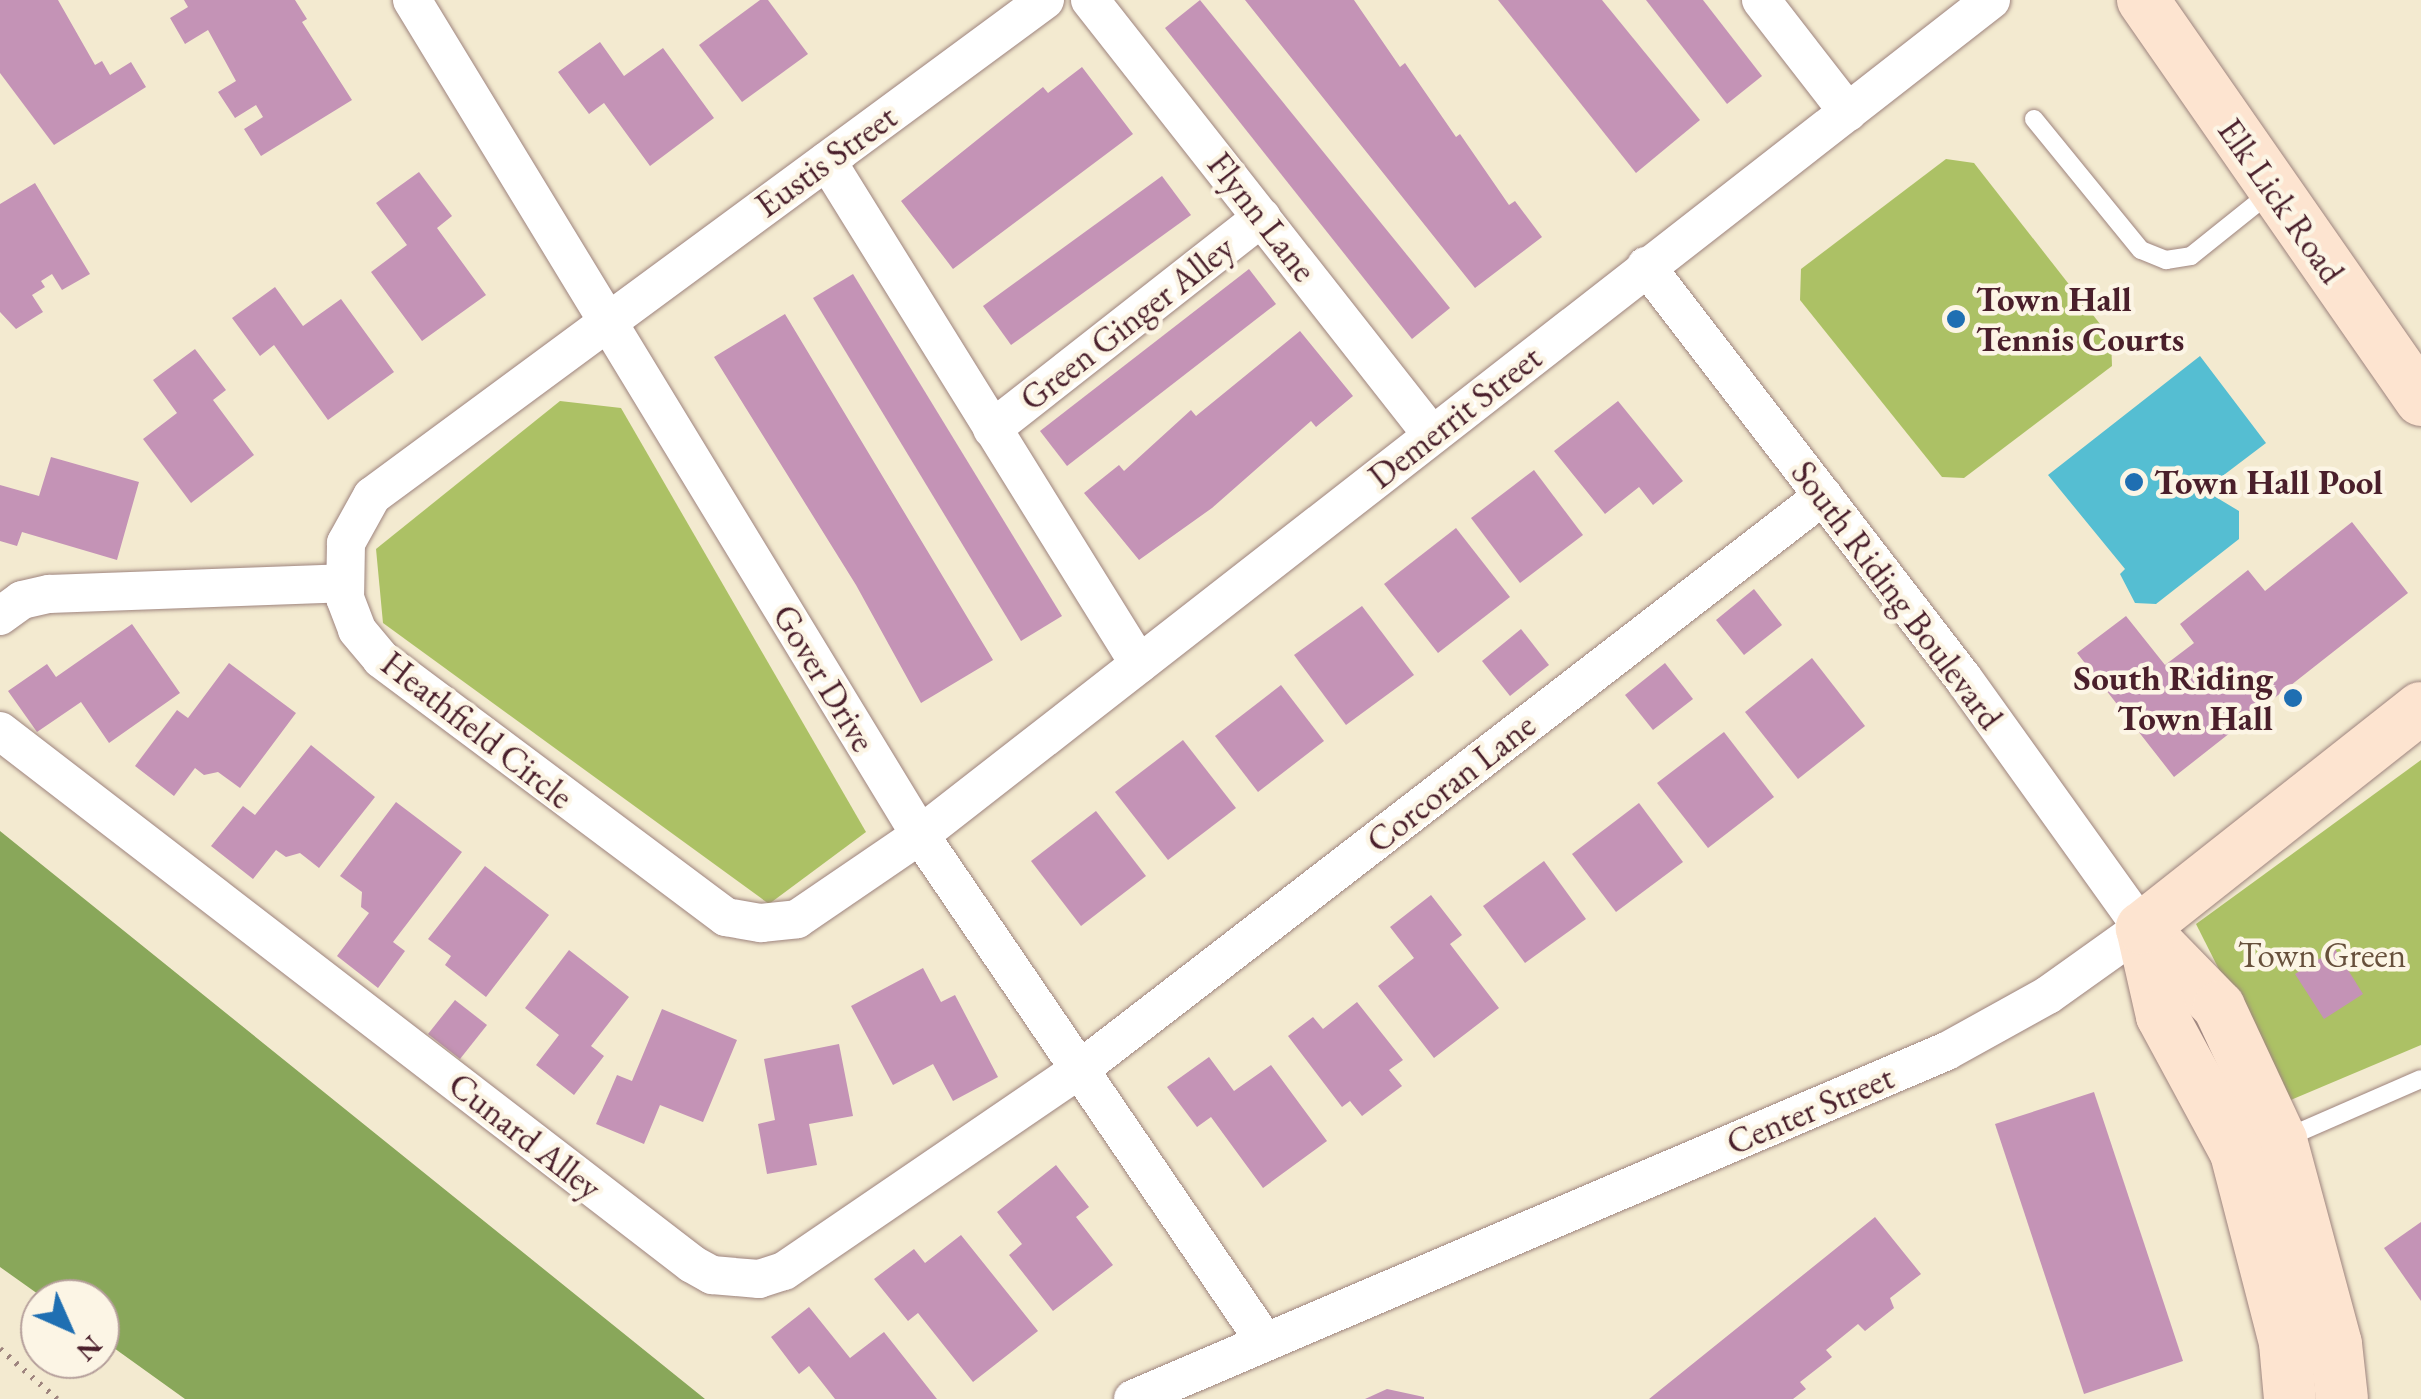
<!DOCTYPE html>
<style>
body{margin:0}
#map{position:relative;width:2421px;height:1399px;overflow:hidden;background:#f3ead0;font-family:"EB Garamond",serif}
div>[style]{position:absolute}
.green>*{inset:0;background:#acc165}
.forest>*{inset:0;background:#89a75a}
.water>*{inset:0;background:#55bed2}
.building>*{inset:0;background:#c493b6}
.path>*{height:6px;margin-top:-3px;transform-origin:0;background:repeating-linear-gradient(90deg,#9e847e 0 2.5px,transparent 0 10.5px)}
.roads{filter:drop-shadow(0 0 2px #9e847e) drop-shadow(0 0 2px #9e847e)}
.lane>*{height:18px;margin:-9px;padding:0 9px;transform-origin:9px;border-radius:9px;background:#fff}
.street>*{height:38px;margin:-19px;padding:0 19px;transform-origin:19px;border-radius:19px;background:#fff}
.secondary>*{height:52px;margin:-26px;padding:0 26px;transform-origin:26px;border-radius:26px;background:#fde4d0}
.dots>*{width:28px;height:28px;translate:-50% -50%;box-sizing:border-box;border:5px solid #fcf5e5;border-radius:50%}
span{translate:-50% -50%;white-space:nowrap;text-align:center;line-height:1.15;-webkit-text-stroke:9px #fcf5e5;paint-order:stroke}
.street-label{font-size:35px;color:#4a1f2b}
.poi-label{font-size:35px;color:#4a1f2b;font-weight:700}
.left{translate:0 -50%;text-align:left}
.right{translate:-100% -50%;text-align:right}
.park-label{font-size:35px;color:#67503c}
.north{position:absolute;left:20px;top:1279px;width:100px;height:100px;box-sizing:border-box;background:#fcf5e5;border:2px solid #b59f9b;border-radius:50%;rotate:135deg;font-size:28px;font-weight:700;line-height:40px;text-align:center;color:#4a1f2b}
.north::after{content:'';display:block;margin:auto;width:35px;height:45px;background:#1f6fb2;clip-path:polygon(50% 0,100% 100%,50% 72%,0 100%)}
</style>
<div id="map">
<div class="green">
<div style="clip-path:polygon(1946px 159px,1974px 163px,2111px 338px,2112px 366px,1964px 478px,1942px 477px,1800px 300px,1801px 269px)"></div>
<div style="clip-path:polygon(560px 401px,621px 408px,866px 832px,769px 904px,383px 623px,376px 549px)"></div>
<div style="clip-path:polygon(2421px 760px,2421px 1045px,2286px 1102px,2196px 924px)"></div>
</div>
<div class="forest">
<div style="clip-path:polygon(0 831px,705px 1399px,185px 1399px,100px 1338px,100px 1299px,45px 1299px,0 1267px)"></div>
</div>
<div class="water">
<div style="clip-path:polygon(2200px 356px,2266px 443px,2204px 490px,2239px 511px,2239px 539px,2156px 604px,2135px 603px,2120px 574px,2125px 569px,2048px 475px)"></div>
</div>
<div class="building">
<div style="clip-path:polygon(0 0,58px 0,95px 65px,102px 61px,110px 75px,131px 62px,146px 87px,54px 145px,0 73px)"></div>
<div style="clip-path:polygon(184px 0,295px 0,307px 19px,302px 22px,352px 100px,261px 156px,244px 129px,263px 117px,256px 105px,235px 118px,218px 92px,236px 81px,208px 30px,185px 44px,170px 18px,188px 7px)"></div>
<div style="clip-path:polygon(760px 0,768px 0,808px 54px,742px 102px,699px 45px)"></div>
<div style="clip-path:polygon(1200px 0,1450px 308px,1412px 339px,1165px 28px)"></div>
<div style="clip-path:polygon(1245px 0,1354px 0,1400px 67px,1405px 63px,1456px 137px,1460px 134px,1509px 205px,1515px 201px,1542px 237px,1475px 288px)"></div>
<div style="clip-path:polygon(1498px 0,1602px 0,1700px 120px,1636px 173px)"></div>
<div style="clip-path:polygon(1646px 0,1703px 0,1762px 76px,1727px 104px)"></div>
<div style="clip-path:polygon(600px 42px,624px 76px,663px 48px,714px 118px,650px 166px,604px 103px,589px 114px,558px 72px)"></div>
<div style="clip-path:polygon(1082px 67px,1133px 134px,953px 269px,901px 201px,1043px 87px,1048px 93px)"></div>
<div style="clip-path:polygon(419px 172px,452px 216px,437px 228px,486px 295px,422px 341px,371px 272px,407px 245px,376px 203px)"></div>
<div style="clip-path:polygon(1162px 176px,1191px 215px,1011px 345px,983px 306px)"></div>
<div style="clip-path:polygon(35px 183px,90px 274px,62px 290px,52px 274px,41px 281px,45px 287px,32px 295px,43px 312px,16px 329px,0 312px,0 204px)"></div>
<div style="clip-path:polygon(1249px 269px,1276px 304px,1067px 466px,1040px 431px)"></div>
<div style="clip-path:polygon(853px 274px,1062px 616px,1021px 641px,813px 298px)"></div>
<div style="clip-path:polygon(275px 287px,303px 326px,341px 299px,394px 372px,328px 420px,274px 345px,260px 356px,232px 318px)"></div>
<div style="clip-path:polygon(785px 314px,993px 660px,921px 703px,856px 585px,714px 357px)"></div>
<div style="clip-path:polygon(1300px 331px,1353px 396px,1316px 427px,1311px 421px,1212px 508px,1139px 560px,1084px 493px,1119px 465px,1124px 471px,1191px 410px,1196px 416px)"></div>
<div style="clip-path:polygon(195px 349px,226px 390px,213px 400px,254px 455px,191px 503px,143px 439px,177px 413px,153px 380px)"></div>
<div style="clip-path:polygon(1618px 401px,1683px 481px,1653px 505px,1639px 487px,1605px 514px,1554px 451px)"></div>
<div style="clip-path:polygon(51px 457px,139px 482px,117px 560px,22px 532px,17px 546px,0 541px,0 485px,39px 496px)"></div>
<div style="clip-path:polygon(1534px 470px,1583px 535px,1520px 583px,1471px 518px)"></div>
<div style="clip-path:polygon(2352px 522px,2408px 593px,2174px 777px,2077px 653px,2126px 616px,2165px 665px,2194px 643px,2180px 624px,2248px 570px,2265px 591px)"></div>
<div style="clip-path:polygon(1456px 528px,1510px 597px,1438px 653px,1384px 584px)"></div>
<div style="clip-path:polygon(1754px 589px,1782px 625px,1744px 655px,1716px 620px)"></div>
<div style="clip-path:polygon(1362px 606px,1414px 675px,1346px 725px,1294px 655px)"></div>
<div style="clip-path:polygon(132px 624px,180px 693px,109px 743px,81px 702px,37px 732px,8px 691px,47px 664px,56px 677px)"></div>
<div style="clip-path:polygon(1521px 629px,1549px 665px,1510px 696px,1482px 661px)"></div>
<div style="clip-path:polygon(1812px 658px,1865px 726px,1798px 779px,1745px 712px)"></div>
<div style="clip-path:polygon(229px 663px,296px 713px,240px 788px,218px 772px,204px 775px,195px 768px,174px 796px,135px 766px,177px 710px,188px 718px)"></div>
<div style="clip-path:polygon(1665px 663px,1693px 699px,1653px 730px,1625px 695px)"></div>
<div style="clip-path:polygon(1281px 685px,1324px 741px,1258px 792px,1215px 736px)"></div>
<div style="clip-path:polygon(1724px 732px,1774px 797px,1708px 848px,1657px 783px)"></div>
<div style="clip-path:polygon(1183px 740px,1236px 808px,1168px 860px,1115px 792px)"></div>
<div style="clip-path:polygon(311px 745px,375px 797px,319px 868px,300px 853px,286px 857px,276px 850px,253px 879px,211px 846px,243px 806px,255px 815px)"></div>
<div style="clip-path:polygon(396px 802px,462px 852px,393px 942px,405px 951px,378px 988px,337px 956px,369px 913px,361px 907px,362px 892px,340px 876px)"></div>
<div style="clip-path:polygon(1639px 803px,1683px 862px,1616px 912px,1572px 854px)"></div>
<div style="clip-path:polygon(1096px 811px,1146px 876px,1081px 926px,1031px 861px)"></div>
<div style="clip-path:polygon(1544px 861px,1586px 919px,1525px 963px,1483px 906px)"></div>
<div style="clip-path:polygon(485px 866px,549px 915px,486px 997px,445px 965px,451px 956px,428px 939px)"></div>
<div style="clip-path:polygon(1431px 895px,1462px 935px,1450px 944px,1499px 1008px,1434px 1058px,1378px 986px,1414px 958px,1390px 927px)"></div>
<div style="clip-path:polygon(2335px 949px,2363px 994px,2324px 1019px,2295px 974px)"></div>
<div style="clip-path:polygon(569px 950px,629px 997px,591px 1046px,604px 1056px,574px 1095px,536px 1065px,559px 1035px,525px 1008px)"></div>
<div style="clip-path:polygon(923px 968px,941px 1002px,955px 995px,998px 1077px,953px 1101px,933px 1064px,893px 1085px,851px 1006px)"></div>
<div style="clip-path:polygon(455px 1000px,487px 1025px,460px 1059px,428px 1034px)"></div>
<div style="clip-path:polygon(1357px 1002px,1403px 1060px,1389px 1070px,1402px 1086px,1362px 1116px,1350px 1101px,1342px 1107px,1288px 1036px,1313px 1017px,1323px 1029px)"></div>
<div style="clip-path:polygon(662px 1009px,737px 1040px,703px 1122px,660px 1105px,644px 1144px,596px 1124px,617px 1075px,632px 1081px)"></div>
<div style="clip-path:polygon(839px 1044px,853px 1116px,809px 1124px,817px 1165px,767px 1174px,758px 1124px,775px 1120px,764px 1059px)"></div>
<div style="clip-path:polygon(1209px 1057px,1234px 1091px,1271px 1065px,1327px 1141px,1263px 1188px,1211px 1117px,1197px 1127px,1167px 1087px)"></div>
<div style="clip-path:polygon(2094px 1092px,2183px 1361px,2084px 1394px,1995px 1124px)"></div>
<div style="clip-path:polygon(1056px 1165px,1089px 1207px,1076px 1217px,1113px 1265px,1053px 1311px,1009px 1255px,1022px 1244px,997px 1212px)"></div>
<div style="clip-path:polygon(1875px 1217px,1921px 1274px,1890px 1298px,1894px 1308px,1865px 1331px,1858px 1324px,1826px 1350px,1832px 1357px,1800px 1382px,1806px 1389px,1793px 1399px,1649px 1399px)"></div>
<div style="clip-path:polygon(2421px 1222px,2421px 1301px,2384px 1248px)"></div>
<div style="clip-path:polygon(961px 1235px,1038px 1331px,973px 1382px,918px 1313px,908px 1321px,874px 1279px,914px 1249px,925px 1263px)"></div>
<div style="clip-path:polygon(809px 1307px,850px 1358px,884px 1332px,937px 1399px,835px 1399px,809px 1366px,799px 1374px,771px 1337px)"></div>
<div style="clip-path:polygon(1387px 1389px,1424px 1397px,1424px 1399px,1365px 1399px)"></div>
</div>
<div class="path">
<div style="left:0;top:1349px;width:76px;rotate:41.3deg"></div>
</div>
<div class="roads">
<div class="lane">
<div style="left:2034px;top:119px;width:169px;rotate:50.8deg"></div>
<div style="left:2141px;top:250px;width:27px;rotate:22deg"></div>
<div style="left:2166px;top:260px;width:25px;rotate:-9deg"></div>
<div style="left:2191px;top:256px;width:104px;rotate:-38.7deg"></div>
<div style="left:2286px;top:1138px;width:147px;rotate:-23.6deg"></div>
</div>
<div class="street">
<div style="left:412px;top:0;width:977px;rotate:58.68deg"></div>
<div style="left:920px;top:835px;width:610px;rotate:55.76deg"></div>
<div style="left:1045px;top:0;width:836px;rotate:143.61deg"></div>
<div style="left:372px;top:496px;width:54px;rotate:119deg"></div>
<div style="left:346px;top:543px;width:55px;rotate:91deg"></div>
<div style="left:345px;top:598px;width:34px;rotate:69deg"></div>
<div style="left:357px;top:630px;width:38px;rotate:50deg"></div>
<div style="left:381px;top:659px;width:431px;rotate:36.8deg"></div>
<div style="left:726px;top:917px;width:36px;rotate:10deg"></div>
<div style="left:761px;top:923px;width:36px;rotate:-6deg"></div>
<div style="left:797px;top:919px;width:149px;rotate:-34.3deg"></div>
<div style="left:920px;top:835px;width:1358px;rotate:-37.94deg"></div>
<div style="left:1090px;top:0;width:553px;rotate:51.83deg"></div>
<div style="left:1761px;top:0;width:142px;rotate:52.2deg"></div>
<div style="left:827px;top:161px;width:592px;rotate:58.19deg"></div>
<div style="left:992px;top:429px;width:343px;rotate:-38.1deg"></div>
<div style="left:0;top:616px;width:27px;rotate:-36deg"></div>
<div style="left:22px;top:600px;width:28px;rotate:-13deg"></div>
<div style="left:49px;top:594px;width:294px;rotate:-2.1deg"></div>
<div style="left:0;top:731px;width:873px;rotate:37.6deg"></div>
<div style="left:692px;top:1264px;width:23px;rotate:29deg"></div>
<div style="left:712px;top:1275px;width:47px;rotate:4.9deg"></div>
<div style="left:759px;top:1279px;width:26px;rotate:-18deg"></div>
<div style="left:784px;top:1271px;width:357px;rotate:-34.3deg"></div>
<div style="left:1079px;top:1070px;width:940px;rotate:-37.65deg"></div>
<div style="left:1133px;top:1399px;width:885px;rotate:-23.15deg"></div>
<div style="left:1947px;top:1051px;width:115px;rotate:-29deg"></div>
<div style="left:2048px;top:995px;width:115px;rotate:-35.5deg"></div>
<div style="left:2142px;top:928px;width:307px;rotate:-125.6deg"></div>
<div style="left:1963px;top:678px;width:520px;rotate:-127.58deg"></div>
</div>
<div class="secondary">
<div style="left:2143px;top:0;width:487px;rotate:55.2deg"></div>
<div style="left:2142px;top:928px;width:110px;rotate:45.7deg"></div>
<div style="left:2219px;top:1007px;width:147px;rotate:65deg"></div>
<div style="left:2281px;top:1140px;width:211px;rotate:74.9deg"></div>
<div style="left:2336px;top:1344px;width:55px;rotate:83.8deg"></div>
<div style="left:2142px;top:928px;width:90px;rotate:77.2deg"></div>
<div style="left:2162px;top:1016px;width:156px;rotate:61.6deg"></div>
<div style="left:2236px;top:1153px;width:196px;rotate:75.5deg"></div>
<div style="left:2285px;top:1343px;width:56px;rotate:84.9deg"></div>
<div style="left:2142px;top:928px;width:355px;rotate:-38.3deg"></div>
</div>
</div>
<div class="dots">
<div style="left:1956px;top:319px;background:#1f6fb2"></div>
<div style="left:2134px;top:482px;background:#1f6fb2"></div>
<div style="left:2293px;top:698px;background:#1f6fb2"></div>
</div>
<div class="street-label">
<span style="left:826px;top:161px;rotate:-36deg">Eustis Street</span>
<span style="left:2281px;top:201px;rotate:55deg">Elk Lick Road</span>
<span style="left:1262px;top:217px;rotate:52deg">Flynn Lane</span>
<span style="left:1127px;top:323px;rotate:-38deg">Green Ginger Alley</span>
<span style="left:1455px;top:417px;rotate:-38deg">Demerrit Street</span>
<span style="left:1897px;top:595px;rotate:53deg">South Riding Boulevard</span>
<span style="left:824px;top:678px;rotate:59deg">Gover Drive</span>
<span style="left:477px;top:730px;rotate:38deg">Heathfield Circle</span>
<span style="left:1451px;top:783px;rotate:-38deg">Corcoran Lane</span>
<span style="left:1810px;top:1110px;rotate:-23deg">Center Street</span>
<span style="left:525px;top:1136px;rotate:38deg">Cunard Alley</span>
</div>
<div class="poi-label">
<span class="left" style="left:1976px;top:319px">Town Hall<br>Tennis Courts</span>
<span class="left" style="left:2154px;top:482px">Town Hall Pool</span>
<span class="right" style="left:2273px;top:698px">South Riding<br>Town Hall</span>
</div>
<div class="park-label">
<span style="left:2322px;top:955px">Town Green</span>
</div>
<div class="north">N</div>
</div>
